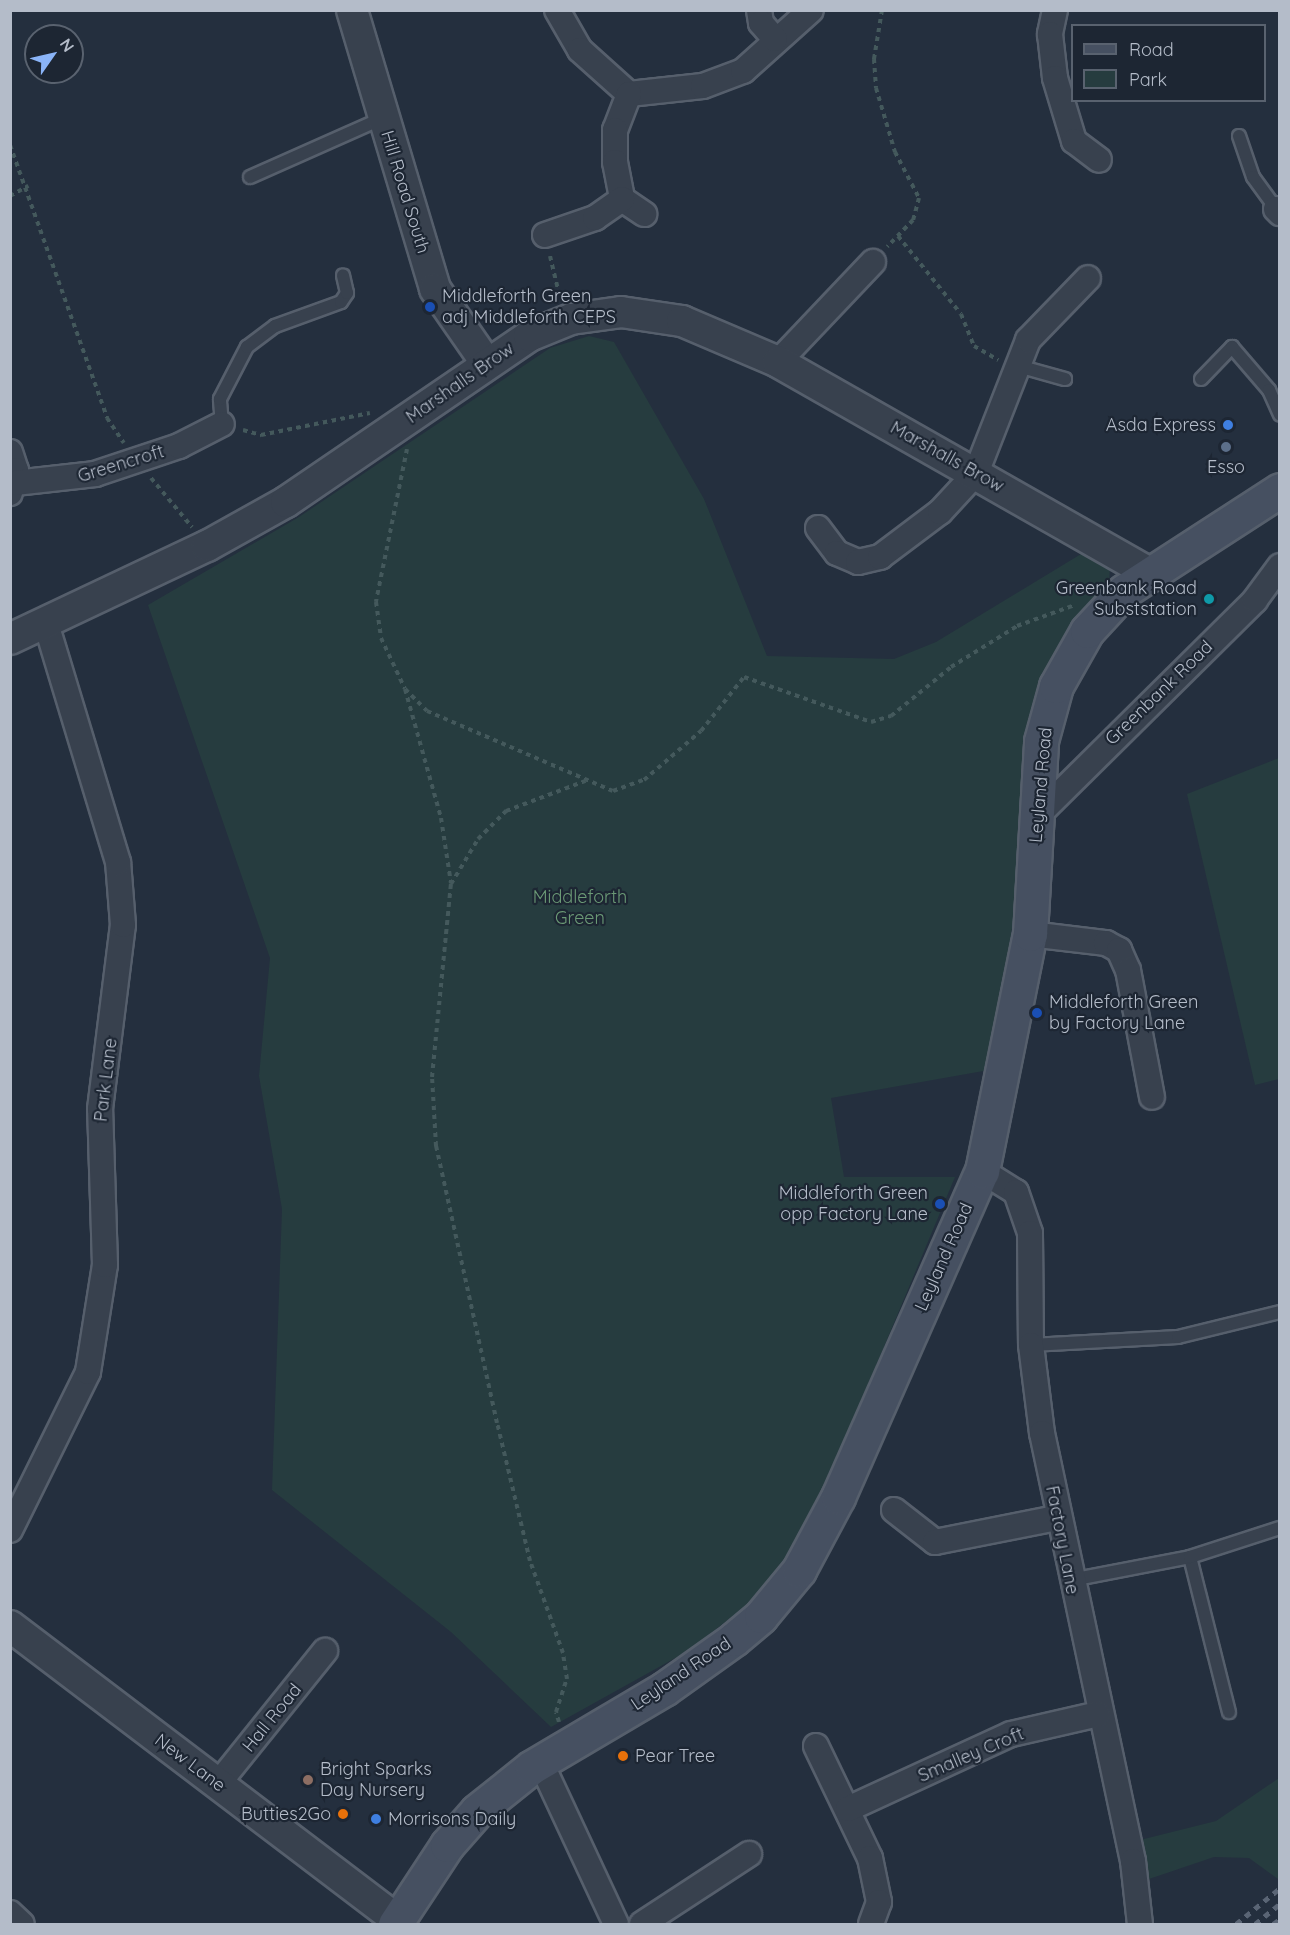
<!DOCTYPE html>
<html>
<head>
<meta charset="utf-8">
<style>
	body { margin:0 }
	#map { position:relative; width:1290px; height:1935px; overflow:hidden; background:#242f3e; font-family:Quicksand,sans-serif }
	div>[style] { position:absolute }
	.green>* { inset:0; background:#263c3f }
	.path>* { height:4px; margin-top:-2px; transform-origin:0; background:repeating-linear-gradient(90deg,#44595c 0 4.5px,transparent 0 9px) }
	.roads { filter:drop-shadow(2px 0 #565f6c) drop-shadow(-2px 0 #565f6c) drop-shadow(0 2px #565f6c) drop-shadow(0 -2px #565f6c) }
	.service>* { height:12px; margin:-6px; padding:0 6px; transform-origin:6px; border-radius:6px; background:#38414e }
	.minor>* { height:24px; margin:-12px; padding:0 12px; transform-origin:12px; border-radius:12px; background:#38414e }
	.tertiary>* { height:30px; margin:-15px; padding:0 15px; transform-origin:15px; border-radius:15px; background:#38414e }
	.secondary>* { height:33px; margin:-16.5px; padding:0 16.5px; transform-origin:16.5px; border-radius:16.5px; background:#465061 }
	.rail>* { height:4.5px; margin-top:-2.25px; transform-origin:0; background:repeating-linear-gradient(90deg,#5a6575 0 6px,transparent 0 12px) }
	.dots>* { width:16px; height:16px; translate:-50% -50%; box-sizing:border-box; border:3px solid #1d2633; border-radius:50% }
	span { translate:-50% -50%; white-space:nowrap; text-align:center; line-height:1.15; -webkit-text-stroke:4.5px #1d2633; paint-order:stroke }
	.street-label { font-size:18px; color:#b4bcc9 }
	.poi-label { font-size:18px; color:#b4bcc9 }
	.left { translate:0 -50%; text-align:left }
	.right { translate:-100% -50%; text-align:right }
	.park-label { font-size:18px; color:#6b9a76 }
	.frame { position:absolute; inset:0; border:12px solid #b4bcc9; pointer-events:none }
	.legend { position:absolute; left:1071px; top:24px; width:195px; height:78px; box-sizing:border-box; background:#1d2633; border:2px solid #59626f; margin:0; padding:8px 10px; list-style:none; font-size:18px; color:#b4bcc9 }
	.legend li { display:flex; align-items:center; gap:12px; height:30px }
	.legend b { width:30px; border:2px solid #59626f }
	.north { position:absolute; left:24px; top:24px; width:60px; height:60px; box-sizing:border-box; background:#1d2633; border:2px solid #59626f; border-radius:50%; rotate:56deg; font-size:16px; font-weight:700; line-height:24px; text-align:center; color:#b4bcc9 }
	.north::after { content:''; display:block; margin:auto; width:21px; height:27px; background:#8ab4f8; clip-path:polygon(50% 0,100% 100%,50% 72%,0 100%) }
</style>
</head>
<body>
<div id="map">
	<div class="green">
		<div style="clip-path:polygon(589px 336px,614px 342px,704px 499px,767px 656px,894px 659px,936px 642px,1086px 551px,1110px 567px,1109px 583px,1056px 658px,989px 1070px,831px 1098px,844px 1177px,955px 1177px,835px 1464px,785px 1562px,745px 1607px,686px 1652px,551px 1727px,451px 1632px,272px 1490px,282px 1209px,259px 1076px,270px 958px,148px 605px,299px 517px,550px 348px)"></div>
		<div style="clip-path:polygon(1279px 758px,1279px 1079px,1255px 1085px,1187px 794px)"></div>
		<div style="clip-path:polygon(1279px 1778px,1278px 1879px,1249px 1858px,1214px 1857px,1149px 1879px,1140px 1840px,1216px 1821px)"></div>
	</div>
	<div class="path">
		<div style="left:882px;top:10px;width:50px;rotate:99.3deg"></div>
		<div style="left:874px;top:59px;width:29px;rotate:86deg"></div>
		<div style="left:876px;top:88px;width:67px;rotate:73.5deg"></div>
		<div style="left:895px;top:152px;width:52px;rotate:62.4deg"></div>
		<div style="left:919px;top:198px;width:23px;rotate:105deg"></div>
		<div style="left:913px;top:220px;width:37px;rotate:134deg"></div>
		<div style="left:10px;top:145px;width:290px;rotate:70.4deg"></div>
		<div style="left:107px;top:418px;width:30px;rotate:56deg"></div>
		<div style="left:10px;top:196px;width:21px;rotate:-29deg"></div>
		<div style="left:898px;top:236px;width:100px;rotate:51.1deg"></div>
		<div style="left:961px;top:314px;width:35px;rotate:68deg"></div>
		<div style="left:974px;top:346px;width:28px;rotate:30deg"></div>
		<div style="left:550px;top:256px;width:43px;rotate:76.6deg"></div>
		<div style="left:243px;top:430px;width:19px;rotate:16deg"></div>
		<div style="left:261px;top:435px;width:111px;rotate:-11.4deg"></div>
		<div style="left:407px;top:449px;width:156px;rotate:101.5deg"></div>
		<div style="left:376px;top:602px;width:36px;rotate:82deg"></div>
		<div style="left:381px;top:638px;width:56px;rotate:64.8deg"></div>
		<div style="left:405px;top:689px;width:31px;rotate:45deg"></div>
		<div style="left:427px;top:711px;width:202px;rotate:23.3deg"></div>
		<div style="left:613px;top:791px;width:33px;rotate:-20deg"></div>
		<div style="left:644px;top:780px;width:75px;rotate:-40.7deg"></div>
		<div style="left:701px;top:731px;width:69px;rotate:-51.5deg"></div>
		<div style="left:744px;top:677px;width:135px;rotate:19.5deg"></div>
		<div style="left:871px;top:722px;width:21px;rotate:-17deg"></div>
		<div style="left:891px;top:716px;width:77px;rotate:-39.2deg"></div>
		<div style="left:951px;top:667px;width:78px;rotate:-31.8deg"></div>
		<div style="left:1017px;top:626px;width:59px;rotate:-20deg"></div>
		<div style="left:151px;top:478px;width:64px;rotate:50.1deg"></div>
		<div style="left:405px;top:689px;width:134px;rotate:74.4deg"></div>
		<div style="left:441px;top:818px;width:66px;rotate:81.3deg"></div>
		<div style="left:559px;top:1722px;width:10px;rotate:-107deg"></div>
		<div style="left:556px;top:1712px;width:35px;rotate:-72deg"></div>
		<div style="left:567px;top:1679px;width:26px;rotate:-99deg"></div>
		<div style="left:563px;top:1653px;width:98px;rotate:-109.7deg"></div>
		<div style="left:530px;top:1561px;width:142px;rotate:-103.4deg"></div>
		<div style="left:497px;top:1423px;width:284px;rotate:-102.4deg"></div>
		<div style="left:436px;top:1146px;width:69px;rotate:-93.3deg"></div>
		<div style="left:432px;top:1077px;width:194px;rotate:-84.4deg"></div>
		<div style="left:451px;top:884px;width:52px;rotate:-59deg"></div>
		<div style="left:478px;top:839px;width:40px;rotate:-45deg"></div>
		<div style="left:506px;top:811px;width:85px;rotate:-20.8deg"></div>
	</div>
	<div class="roads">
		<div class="service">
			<div style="left:1239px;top:136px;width:43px;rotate:71.1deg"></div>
			<div style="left:1253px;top:177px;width:39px;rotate:54deg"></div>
			<div style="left:250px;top:177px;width:145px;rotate:-23.9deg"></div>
			<div style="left:1018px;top:366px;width:49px;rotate:15.5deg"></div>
			<div style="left:1201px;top:379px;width:45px;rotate:-45.9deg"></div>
			<div style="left:1232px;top:347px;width:57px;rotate:49.3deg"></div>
			<div style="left:1269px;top:390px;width:27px;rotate:66deg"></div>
			<div style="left:222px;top:424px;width:25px;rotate:-95deg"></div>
			<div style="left:220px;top:399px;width:59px;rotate:-62.6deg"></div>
			<div style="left:247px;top:347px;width:35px;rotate:-37deg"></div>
			<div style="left:275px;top:326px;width:70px;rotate:-20deg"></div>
			<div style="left:341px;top:302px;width:11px;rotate:-56deg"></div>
			<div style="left:347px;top:293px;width:18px;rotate:-103deg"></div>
			<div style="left:1031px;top:1345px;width:147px;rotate:-3.1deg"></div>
			<div style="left:1178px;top:1337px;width:105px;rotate:-13.8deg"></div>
			<div style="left:1190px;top:1557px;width:160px;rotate:75.9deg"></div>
			<div style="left:1071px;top:1580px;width:121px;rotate:-10.9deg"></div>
			<div style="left:1190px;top:1557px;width:95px;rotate:-17.9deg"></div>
		</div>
		<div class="minor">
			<div style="left:557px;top:10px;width:46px;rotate:60.1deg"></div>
			<div style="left:580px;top:50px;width:66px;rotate:41.9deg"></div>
			<div style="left:629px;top:94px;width:74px;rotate:-6.2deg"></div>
			<div style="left:703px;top:86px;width:43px;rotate:-20.6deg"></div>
			<div style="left:743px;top:71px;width:91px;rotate:-41.9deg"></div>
			<div style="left:759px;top:10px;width:13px;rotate:81deg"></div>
			<div style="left:761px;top:23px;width:21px;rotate:49deg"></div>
			<div style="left:1055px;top:10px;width:25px;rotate:102deg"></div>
			<div style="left:1050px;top:34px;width:44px;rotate:83.5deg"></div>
			<div style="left:1055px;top:78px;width:66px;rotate:73.2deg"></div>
			<div style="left:1074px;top:141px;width:31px;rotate:37deg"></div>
			<div style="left:629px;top:94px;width:39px;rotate:111deg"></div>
			<div style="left:615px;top:130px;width:32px;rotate:90deg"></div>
			<div style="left:615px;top:162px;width:38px;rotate:79deg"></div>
			<div style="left:622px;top:199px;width:27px;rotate:34deg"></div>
			<div style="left:1276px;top:209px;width:6px;rotate:45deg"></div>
			<div style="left:545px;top:235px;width:53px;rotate:-18.8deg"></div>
			<div style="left:595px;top:218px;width:33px;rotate:-35deg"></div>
			<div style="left:778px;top:362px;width:138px;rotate:-46.5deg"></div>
			<div style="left:10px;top:452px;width:19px;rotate:72deg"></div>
			<div style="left:16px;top:470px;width:24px;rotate:105deg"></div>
			<div style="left:15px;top:483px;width:81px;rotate:-6.4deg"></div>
			<div style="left:95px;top:474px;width:89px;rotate:-18.4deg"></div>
			<div style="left:179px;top:446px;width:48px;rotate:-27.1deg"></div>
			<div style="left:818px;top:528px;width:31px;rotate:53deg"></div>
			<div style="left:837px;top:553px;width:23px;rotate:23deg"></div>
			<div style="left:858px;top:562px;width:23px;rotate:-13deg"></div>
			<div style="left:880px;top:557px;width:75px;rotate:-36.9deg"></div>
			<div style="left:940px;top:512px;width:53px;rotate:-47.3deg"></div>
			<div style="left:976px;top:473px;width:143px;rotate:-68.6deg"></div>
			<div style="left:1028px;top:340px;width:86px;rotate:-45.9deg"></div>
			<div style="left:1036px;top:817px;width:308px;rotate:-44.7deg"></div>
			<div style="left:1255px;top:600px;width:42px;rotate:-53.7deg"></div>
			<div style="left:1030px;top:934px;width:77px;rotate:6.8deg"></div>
			<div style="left:1106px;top:943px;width:15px;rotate:28deg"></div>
			<div style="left:1119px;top:950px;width:22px;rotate:66deg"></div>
			<div style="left:1128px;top:970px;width:129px;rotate:79.3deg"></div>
			<div style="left:982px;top:1171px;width:40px;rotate:32deg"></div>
			<div style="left:1016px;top:1192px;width:43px;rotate:71.1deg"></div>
			<div style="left:1030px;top:1233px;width:112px;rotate:89.5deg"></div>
			<div style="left:1031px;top:1345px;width:89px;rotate:82.9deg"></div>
			<div style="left:1042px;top:1433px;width:438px;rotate:78deg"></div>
			<div style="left:1133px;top:1861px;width:63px;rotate:83.7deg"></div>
			<div style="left:894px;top:1510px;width:52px;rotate:38deg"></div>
			<div style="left:935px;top:1542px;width:123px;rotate:-11.2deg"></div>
			<div style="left:10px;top:1530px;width:176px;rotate:-63.7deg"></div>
			<div style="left:88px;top:1372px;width:108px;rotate:-81deg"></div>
			<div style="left:105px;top:1265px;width:156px;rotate:-91.8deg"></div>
			<div style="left:100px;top:1109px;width:185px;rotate:-82.9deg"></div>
			<div style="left:123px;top:925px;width:63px;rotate:-94.5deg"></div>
			<div style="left:118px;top:862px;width:250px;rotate:-106.8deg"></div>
			<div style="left:816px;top:1746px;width:124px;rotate:64.3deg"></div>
			<div style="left:870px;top:1858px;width:45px;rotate:78.4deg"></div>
			<div style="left:879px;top:1902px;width:23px;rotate:110deg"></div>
			<div style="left:540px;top:1761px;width:180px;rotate:65deg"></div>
			<div style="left:218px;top:1784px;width:171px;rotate:-51.2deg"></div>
			<div style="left:848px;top:1809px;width:179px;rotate:-24.7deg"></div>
			<div style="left:1011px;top:1734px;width:89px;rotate:-12.9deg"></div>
			<div style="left:10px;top:1913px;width:16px;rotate:43deg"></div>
			<div style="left:642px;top:1924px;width:128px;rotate:-33.2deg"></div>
		</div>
		<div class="tertiary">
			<div style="left:352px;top:10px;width:291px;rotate:73.4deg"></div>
			<div style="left:435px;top:289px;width:88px;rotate:55.2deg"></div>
			<div style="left:10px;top:639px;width:218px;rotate:-25.3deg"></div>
			<div style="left:207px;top:546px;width:90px;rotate:-29.1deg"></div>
			<div style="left:286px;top:502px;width:294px;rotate:-34.3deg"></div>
			<div style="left:529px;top:336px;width:45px;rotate:-22deg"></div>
			<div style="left:571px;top:319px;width:50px;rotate:-8deg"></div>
			<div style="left:621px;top:312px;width:62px;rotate:8.4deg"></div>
			<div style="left:682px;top:321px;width:104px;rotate:23.1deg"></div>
			<div style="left:778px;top:362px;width:425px;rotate:29.6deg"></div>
			<div style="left:10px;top:1626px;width:487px;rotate:37.2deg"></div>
		</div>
		<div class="secondary">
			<div style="left:395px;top:1924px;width:95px;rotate:-56.6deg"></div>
			<div style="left:447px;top:1845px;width:45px;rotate:-48.6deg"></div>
			<div style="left:477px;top:1811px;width:70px;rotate:-38.7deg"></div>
			<div style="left:532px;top:1767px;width:153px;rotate:-30.6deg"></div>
			<div style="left:664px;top:1689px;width:86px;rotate:-35.5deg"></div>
			<div style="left:734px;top:1639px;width:35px;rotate:-40deg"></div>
			<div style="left:761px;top:1616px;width:60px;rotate:-50.4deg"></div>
			<div style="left:799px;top:1570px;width:83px;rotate:-61.9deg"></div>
			<div style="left:838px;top:1497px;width:356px;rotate:-66.2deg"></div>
			<div style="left:982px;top:1171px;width:242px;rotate:-78.6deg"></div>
			<div style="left:1030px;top:934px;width:193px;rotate:-86.7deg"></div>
			<div style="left:1041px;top:741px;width:57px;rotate:-74.7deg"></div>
			<div style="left:1056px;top:686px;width:63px;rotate:-60.6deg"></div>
			<div style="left:1087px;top:631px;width:54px;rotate:-47.2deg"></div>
			<div style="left:1124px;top:591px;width:186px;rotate:-32.9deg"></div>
		</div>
	</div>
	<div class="rail">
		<div style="left:1236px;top:1924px;width:57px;rotate:-39.3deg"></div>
		<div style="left:1255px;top:1924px;width:32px;rotate:-39deg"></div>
		<div style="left:1273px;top:1924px;width:9px;rotate:-36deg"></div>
	</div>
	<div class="dots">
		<div style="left:430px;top:307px;background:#1a4fb4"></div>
		<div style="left:1228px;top:425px;background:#3f7fe0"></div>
		<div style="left:1226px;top:447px;background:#5c6f8a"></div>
		<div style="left:1209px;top:599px;background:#0f9aa8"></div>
		<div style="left:1037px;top:1013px;background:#1a4fb4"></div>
		<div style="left:940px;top:1204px;background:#1a4fb4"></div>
		<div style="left:623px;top:1756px;background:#e8710a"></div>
		<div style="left:308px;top:1780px;background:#8d6e63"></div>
		<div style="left:343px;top:1814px;background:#e8710a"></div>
		<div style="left:376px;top:1819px;background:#3f7fe0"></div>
	</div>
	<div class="street-label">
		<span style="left:405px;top:192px;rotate:73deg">Hill Road South</span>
		<span style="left:460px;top:383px;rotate:-35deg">Marshalls Brow</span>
		<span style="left:947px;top:457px;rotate:29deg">Marshalls Brow</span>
		<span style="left:121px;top:464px;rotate:-17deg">Greencroft</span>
		<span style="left:1159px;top:693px;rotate:-44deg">Greenbank Road</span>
		<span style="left:1041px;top:785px;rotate:-85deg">Leyland Road</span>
		<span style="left:106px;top:1080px;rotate:-83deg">Park Lane</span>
		<span style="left:944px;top:1257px;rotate:-66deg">Leyland Road</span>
		<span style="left:1062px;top:1540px;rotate:79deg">Factory Lane</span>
		<span style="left:681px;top:1674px;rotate:-34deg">Leyland Road</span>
		<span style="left:272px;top:1718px;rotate:-51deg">Hall Road</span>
		<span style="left:971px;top:1755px;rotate:-23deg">Smalley Croft</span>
		<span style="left:190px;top:1763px;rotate:37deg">New Lane</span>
	</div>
	<div class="poi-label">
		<span class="left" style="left:442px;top:307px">Middleforth Green<br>adj Middleforth CEPS</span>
		<span class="right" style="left:1216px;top:425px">Asda Express</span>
		<span style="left:1226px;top:467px">Esso</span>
		<span class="right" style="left:1197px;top:599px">Greenbank Road<br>Subststation</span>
		<span class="left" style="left:1049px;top:1013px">Middleforth Green<br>by Factory Lane</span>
		<span class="right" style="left:928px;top:1204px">Middleforth Green<br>opp Factory Lane</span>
		<span class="left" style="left:635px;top:1756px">Pear Tree</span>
		<span class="left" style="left:320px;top:1780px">Bright Sparks<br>Day Nursery</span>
		<span class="right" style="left:331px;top:1814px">Butties2Go</span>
		<span class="left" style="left:388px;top:1819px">Morrisons Daily</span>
	</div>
	<div class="park-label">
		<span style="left:580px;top:908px">Middleforth<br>Green</span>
	</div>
	<div class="frame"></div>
	<ul class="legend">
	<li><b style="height:8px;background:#465061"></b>Road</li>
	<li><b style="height:16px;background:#263c3f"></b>Park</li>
	</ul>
	<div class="north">N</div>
</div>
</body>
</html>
